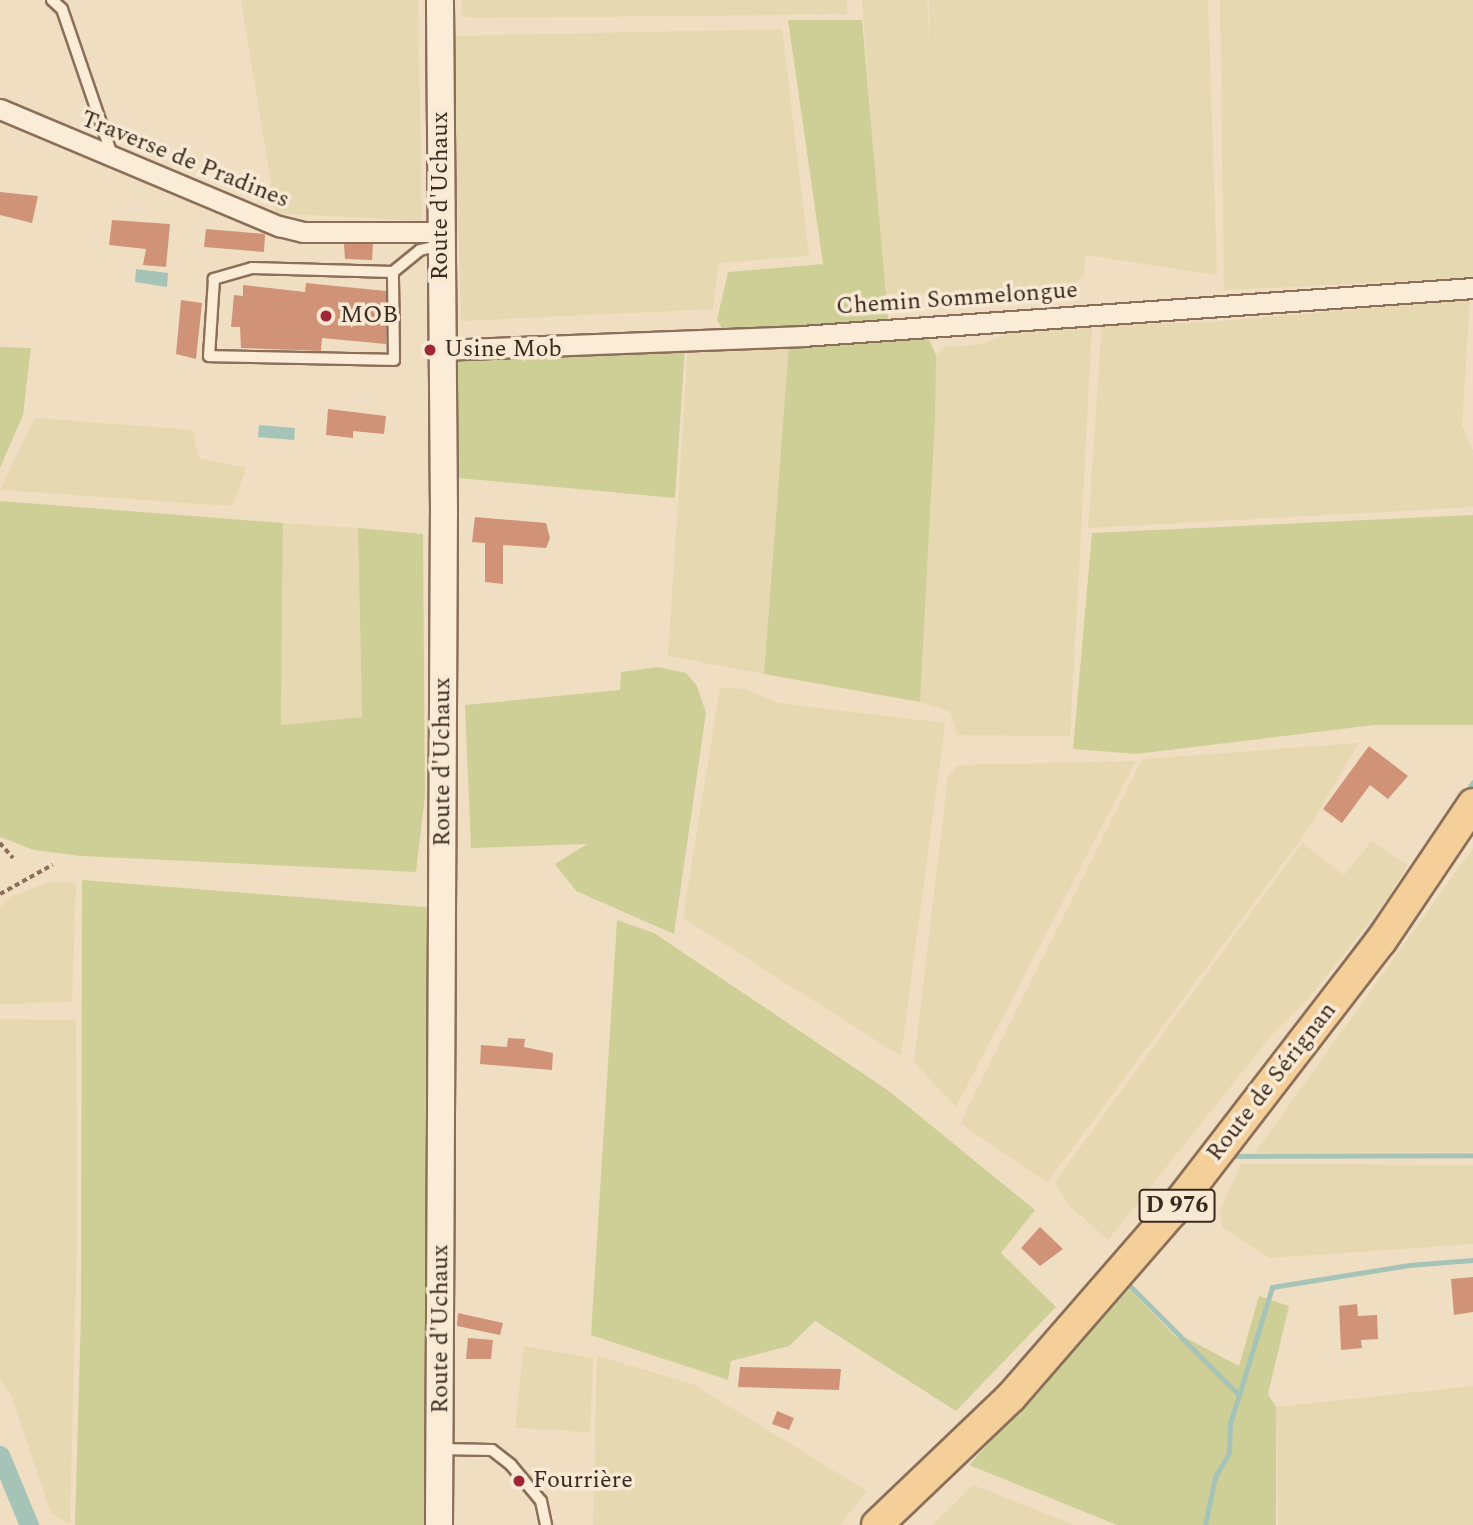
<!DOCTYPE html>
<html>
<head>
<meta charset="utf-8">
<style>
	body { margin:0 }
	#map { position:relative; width:1473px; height:1525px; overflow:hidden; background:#f0dec3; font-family:Spectral,serif }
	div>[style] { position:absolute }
	.farmland>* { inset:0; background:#e6d8b0 }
	.green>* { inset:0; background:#cecf97 }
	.water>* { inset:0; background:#a6c3b7 }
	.stream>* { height:5px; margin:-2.5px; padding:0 2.5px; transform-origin:2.5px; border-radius:2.5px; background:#a6c3b7 }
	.canal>* { height:19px; margin:-9.5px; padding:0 9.5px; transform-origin:9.5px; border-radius:9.5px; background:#a6c3b7 }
	.building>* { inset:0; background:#d09378 }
	.path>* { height:3.5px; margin-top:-1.75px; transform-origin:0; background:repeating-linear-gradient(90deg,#8b6f59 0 5px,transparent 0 8.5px) }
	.roads { filter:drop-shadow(2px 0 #8b6f59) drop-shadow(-2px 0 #8b6f59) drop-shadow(0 2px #8b6f59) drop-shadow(0 -2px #8b6f59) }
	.service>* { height:10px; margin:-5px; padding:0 5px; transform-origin:5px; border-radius:5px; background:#faecd7 }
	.minor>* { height:19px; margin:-9.5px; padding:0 9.5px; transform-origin:9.5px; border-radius:9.5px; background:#faecd7 }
	.secondary>* { height:26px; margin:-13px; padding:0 13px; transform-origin:13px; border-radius:13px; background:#faecd7 }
	.primary>* { height:30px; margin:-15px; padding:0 15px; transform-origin:15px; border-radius:15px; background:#f4cf9a }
	.dots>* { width:19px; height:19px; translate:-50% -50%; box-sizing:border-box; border:4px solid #f7e9d3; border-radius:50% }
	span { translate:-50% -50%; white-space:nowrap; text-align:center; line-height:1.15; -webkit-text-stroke:7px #f7e9d3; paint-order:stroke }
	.shield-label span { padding:2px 5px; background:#f7e9d3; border:2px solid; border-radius:5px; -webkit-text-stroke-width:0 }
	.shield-label { font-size:23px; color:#3a291e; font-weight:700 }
	.street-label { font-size:24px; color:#3a291e }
	.poi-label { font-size:24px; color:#3a291e }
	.left { translate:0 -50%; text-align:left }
</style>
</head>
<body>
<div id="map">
	<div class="farmland">
		<div style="clip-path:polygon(241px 0,418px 0,422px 221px,276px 213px)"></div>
		<div style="clip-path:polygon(462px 0,847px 0,847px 14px,474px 18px,461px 16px)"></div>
		<div style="clip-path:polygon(862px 0,927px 0,930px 52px,929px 0,1208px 0,1217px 275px,1085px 255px,1084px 275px,1059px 297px,963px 301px,962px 292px,884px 294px)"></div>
		<div style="clip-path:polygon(1220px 0,1473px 0,1473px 278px,1224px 290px)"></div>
		<div style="clip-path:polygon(782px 29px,809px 256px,718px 263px,713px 309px,461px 321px,453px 36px)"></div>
		<div style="clip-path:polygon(1470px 299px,1462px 425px,1473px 451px,1473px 507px,1088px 528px,1102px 325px,1211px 322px)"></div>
		<div style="clip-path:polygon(1092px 328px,1070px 736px,957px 735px,950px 712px,920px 702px,936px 355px,945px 347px,985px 344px,1015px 330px)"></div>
		<div style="clip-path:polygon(789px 344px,764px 674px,668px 656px,688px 345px)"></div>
		<div style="clip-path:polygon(35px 418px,192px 430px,199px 458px,246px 468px,233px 506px,0 490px)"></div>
		<div style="clip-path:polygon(283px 523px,358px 528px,362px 717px,281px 725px)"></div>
		<div style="clip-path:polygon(720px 688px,746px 689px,778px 703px,945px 723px,901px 1056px,683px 918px)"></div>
		<div style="clip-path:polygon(1359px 743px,1307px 831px,1047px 1183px,960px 1123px,1142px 759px)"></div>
		<div style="clip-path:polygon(1136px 761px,956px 1107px,914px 1062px,948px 776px,958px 765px)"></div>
		<div style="clip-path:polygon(1372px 841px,1408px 865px,1383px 905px,1309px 998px,1270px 1037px,1108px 1240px,1070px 1206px,1054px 1183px,1302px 843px,1344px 875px)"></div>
		<div style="clip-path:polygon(1473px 848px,1473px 1152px,1255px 1153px,1464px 860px)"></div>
		<div style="clip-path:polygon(50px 882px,76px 883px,72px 1002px,0 1004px,0 907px,12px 896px)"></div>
		<div style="clip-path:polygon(0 1019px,76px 1020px,77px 1237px,70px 1524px,51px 1513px,11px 1395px,0 1380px)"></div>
		<div style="clip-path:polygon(1241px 1164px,1473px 1165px,1473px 1244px,1270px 1258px,1223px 1228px,1219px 1213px)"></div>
		<div style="clip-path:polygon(524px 1346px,593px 1358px,590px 1432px,515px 1428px)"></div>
		<div style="clip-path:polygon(597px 1356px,693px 1384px,867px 1491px,840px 1525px,593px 1525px)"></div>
		<div style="clip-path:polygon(1473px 1386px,1473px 1525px,1278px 1525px,1276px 1407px)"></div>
		<div style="clip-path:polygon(973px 1485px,1074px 1525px,932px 1525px)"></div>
	</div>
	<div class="green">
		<div style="clip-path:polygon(788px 20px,862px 20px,888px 319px,724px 332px,717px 320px,728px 272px,823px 264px)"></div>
		<div style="clip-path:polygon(927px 336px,936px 355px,935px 418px,920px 702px,764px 674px,789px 344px)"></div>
		<div style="clip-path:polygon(0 347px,31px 348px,23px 415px,0 468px)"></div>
		<div style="clip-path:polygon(685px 347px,675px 498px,458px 478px,453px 359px)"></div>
		<div style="clip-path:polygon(0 501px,283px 523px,281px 725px,362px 717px,358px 528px,423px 534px,425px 796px,416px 872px,81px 856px,34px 850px,0 837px)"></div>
		<div style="clip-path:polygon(1473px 515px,1473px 725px,1374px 725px,1136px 754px,1073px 749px,1092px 533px)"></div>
		<div style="clip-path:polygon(658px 667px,686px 673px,697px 686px,706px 713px,674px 934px,576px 891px,555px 864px,587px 844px,471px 848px,465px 705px,620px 690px,621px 672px)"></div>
		<div style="clip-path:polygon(82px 880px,437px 908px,426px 1525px,75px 1525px,81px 1312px)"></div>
		<div style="clip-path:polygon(617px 920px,654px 933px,889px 1091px,1035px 1210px,1001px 1253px,1056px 1307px,956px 1411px,815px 1321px,789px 1346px,731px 1361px,728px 1380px,591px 1335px)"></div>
		<div style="clip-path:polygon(1129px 1289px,1177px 1338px,1184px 1337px,1239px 1366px,1259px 1296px,1289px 1306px,1268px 1394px,1276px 1407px,1276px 1525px,1117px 1525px,969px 1465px)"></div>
	</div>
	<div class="water">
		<div style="clip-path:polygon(136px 269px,168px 273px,167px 287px,135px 282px)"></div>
		<div style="clip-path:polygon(259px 425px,295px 428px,294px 440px,258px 437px)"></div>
	</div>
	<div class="stream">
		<div style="left:1465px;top:794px;width:14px;rotate:-56deg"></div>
		<div style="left:1312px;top:1007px;width:141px;rotate:-53.9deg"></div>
		<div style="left:1229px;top:1156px;width:244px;rotate:-0.2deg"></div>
		<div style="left:1126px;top:1243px;width:169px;rotate:-51.5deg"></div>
		<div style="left:1127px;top:1283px;width:158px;rotate:45deg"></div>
		<div style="left:1239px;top:1395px;width:29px;rotate:108deg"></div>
		<div style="left:1230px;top:1423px;width:30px;rotate:92deg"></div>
		<div style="left:1229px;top:1453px;width:28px;rotate:120deg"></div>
		<div style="left:1215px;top:1477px;width:49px;rotate:101.8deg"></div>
		<div style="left:1239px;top:1395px;width:113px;rotate:-73deg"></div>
		<div style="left:1272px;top:1287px;width:139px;rotate:-9.1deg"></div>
		<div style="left:1409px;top:1265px;width:64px;rotate:-4.5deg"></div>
		<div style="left:964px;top:1462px;width:36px;rotate:-44deg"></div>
	</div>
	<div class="canal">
		<div style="left:0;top:1455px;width:76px;rotate:67.5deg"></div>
	</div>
	<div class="building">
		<div style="clip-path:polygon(0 192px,38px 196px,32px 223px,0 215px)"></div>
		<div style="clip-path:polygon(112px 220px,170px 224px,166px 267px,143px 265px,146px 249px,109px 245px)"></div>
		<div style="clip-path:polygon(206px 229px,265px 234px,264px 252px,204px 247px)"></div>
		<div style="clip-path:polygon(344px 244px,373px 244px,372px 260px,345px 259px)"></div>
		<div style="clip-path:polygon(306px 283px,386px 291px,386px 344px,322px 338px,321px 351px,241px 348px,240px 327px,231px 327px,234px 295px,243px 296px,243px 285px,305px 292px)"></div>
		<div style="clip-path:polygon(181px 300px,202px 303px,196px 359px,176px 354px)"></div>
		<div style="clip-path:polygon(328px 409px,386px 416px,384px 434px,353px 431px,353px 438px,326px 435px)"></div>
		<div style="clip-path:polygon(475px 517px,546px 523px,550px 538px,546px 548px,503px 545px,503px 584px,485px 582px,485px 543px,472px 542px)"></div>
		<div style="clip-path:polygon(1369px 746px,1408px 776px,1388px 799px,1370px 785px,1342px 823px,1323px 809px)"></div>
		<div style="clip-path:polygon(508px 1038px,525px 1039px,524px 1047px,553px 1053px,552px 1070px,480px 1064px,481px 1045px,507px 1047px)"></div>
		<div style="clip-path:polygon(1040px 1227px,1063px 1249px,1040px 1266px,1021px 1248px)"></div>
		<div style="clip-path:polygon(1473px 1277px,1473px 1312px,1454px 1315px,1451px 1279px)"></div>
		<div style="clip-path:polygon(1357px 1304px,1358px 1316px,1377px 1315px,1378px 1339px,1361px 1340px,1362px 1348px,1341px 1350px,1339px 1306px)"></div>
		<div style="clip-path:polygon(458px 1313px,503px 1323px,500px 1335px,457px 1326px)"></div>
		<div style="clip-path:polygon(468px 1338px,493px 1340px,491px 1359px,466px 1359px)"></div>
		<div style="clip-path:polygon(740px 1367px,841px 1369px,839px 1390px,738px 1387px)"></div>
		<div style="clip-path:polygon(777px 1411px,794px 1418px,789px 1430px,772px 1424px)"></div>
	</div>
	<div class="path">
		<div style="left:0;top:843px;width:20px;rotate:49deg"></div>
		<div style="left:0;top:894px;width:60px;rotate:-29.1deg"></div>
	</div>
	<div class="roads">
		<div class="service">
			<div style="left:52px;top:0;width:13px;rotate:42deg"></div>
			<div style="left:62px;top:9px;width:154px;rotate:71.1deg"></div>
			<div style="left:393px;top:272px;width:141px;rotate:-178.4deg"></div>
			<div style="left:252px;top:268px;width:40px;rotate:164deg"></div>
			<div style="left:214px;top:279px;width:77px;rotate:93.7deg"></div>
			<div style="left:209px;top:356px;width:185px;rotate:1.2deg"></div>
			<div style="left:394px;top:360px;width:88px;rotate:-90.7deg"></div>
			<div style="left:393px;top:272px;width:35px;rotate:-39deg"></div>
			<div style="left:420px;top:250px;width:22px;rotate:-13deg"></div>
			<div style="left:440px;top:1449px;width:52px;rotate:1.1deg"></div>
			<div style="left:492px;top:1450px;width:24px;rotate:38deg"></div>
			<div style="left:511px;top:1465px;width:47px;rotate:50.2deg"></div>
			<div style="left:541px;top:1501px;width:25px;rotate:78deg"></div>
		</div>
		<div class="minor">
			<div style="left:0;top:109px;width:303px;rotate:22.8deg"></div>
			<div style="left:279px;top:226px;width:25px;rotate:14deg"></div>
			<div style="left:303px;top:232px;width:138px"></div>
			<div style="left:443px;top:350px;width:359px;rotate:-2.2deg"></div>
			<div style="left:802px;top:336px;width:673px;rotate:-4.09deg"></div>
		</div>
		<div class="secondary">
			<div style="left:439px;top:1525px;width:1012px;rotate:-89.72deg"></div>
			<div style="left:444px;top:513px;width:513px;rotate:-90.45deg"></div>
		</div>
		<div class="primary">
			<div style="left:877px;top:1525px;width:185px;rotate:-43.7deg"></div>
			<div style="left:1011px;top:1397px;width:245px;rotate:-49deg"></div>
			<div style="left:1172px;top:1212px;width:342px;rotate:-52.4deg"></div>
			<div style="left:1381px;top:941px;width:165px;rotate:-56.1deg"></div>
		</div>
	</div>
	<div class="dots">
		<div style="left:326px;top:316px;background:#9d2734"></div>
		<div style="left:430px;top:350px;background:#9d2734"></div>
		<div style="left:519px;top:1481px;background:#9d2734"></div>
	</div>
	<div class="shield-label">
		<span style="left:1177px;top:1206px">D 976</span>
	</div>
	<div class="street-label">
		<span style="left:185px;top:160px;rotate:22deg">Traverse de Pradines</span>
		<span style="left:441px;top:196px;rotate:-90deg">Route d'Uchaux</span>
		<span style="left:957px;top:299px;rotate:-4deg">Chemin Sommelongue</span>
		<span style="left:443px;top:762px;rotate:-90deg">Route d'Uchaux</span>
		<span style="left:1272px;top:1082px;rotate:-52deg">Route de Sérignan</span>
		<span style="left:441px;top:1329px;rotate:-90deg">Route d'Uchaux</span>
	</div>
	<div class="poi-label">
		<span class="left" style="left:340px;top:316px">MOB</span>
		<span class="left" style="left:444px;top:350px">Usine Mob</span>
		<span class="left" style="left:533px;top:1481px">Fourrière</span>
	</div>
</div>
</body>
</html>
